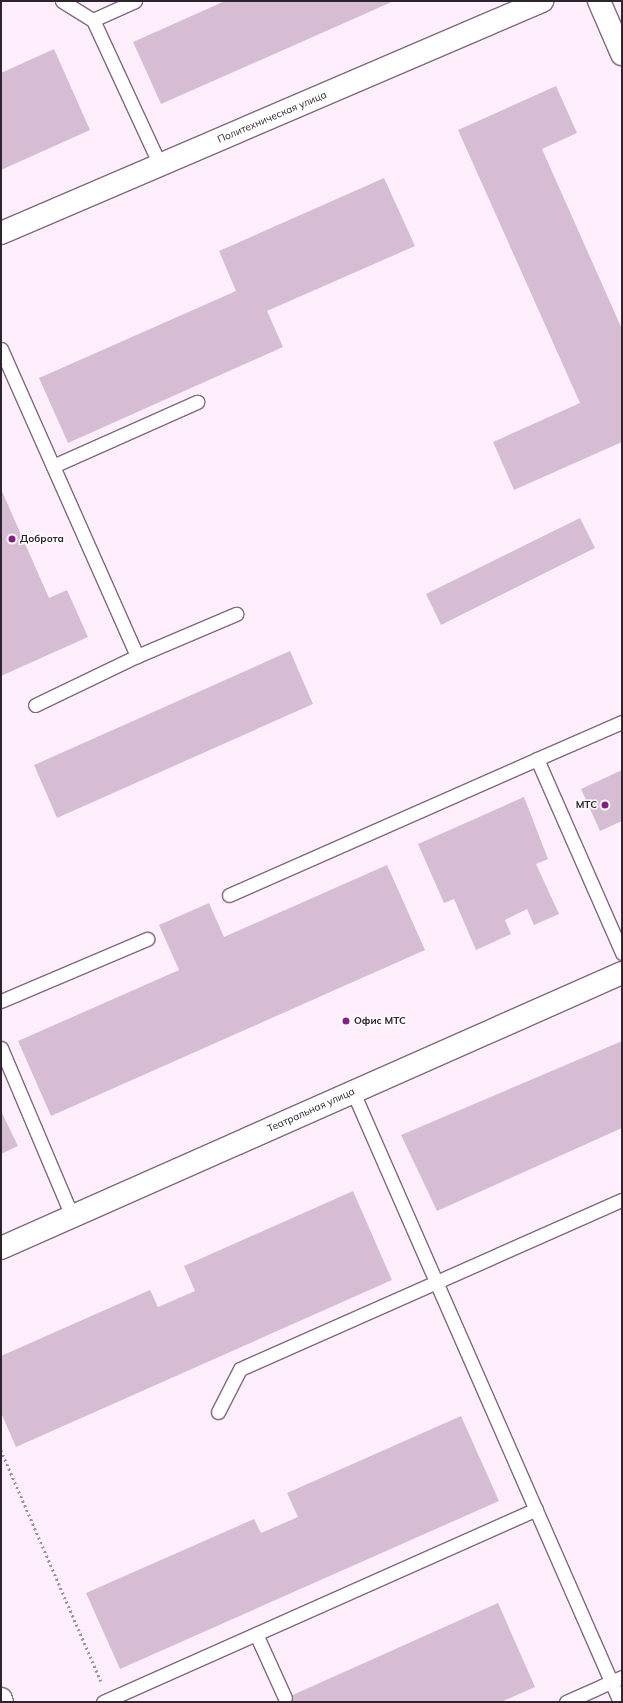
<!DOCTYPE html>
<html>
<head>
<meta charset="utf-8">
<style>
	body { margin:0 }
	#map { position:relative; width:623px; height:1703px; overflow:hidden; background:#ffeffd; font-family:Mulish,sans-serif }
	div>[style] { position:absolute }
	.building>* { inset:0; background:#d7bdd4 }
	.path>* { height:2.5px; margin-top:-1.25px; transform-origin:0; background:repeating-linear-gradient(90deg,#a0929e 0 2px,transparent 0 5px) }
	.roads { filter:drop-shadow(1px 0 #81697e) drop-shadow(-1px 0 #81697e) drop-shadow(0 1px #81697e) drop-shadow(0 -1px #81697e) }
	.service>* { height:13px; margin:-6.5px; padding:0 6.5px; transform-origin:6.5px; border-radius:6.5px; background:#fff }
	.minor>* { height:22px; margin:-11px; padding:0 11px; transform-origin:11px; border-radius:11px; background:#fff }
	.tertiary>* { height:22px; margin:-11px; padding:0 11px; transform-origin:11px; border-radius:11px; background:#fff }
	.secondary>* { height:22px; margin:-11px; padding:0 11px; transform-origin:11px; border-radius:11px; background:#fff }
	.primary>* { height:22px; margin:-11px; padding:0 11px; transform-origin:11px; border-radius:11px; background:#fff }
	.dots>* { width:11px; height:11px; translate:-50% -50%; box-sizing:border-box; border:2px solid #fff; border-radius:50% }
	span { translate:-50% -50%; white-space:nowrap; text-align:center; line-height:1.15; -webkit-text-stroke:3px #fff; paint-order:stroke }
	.street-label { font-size:10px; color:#2e242d }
	.poi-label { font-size:10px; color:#2e242d; font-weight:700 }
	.left { translate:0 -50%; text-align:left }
	.right { translate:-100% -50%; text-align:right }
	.frame { position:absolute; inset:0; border:2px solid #2e242d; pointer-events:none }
</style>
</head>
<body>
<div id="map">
	<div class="building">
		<div style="clip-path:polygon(225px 1px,394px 1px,161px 104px,133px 42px)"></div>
		<div style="clip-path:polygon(54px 49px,90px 130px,1px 170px,1px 73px)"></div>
		<div style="clip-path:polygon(556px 86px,577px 133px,542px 149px,622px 329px,622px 442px,514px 490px,493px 442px,580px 403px,458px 130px)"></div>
		<div style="clip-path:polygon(384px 178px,415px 246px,267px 311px,283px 347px,68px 443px,39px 378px,236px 291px,219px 251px)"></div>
		<div style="clip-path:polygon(1px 489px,49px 598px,67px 590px,88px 637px,1px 676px)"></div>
		<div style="clip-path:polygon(580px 518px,595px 548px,441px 625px,426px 594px)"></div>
		<div style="clip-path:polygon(290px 651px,313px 704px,57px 818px,34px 765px)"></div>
		<div style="clip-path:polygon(622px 770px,622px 821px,600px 831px,581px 789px)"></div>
		<div style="clip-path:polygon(524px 797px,548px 859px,536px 864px,559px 914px,534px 925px,527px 909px,505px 920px,511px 934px,476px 950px,454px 899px,444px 903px,418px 844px)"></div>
		<div style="clip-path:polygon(387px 865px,425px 950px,51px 1116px,18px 1041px,179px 970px,159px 925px,209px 903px,224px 937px)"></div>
		<div style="clip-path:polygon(622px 1041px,622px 1128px,437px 1211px,401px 1135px)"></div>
		<div style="clip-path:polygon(1px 1111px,18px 1146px,1px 1154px)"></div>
		<div style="clip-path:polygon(353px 1191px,392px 1280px,16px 1447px,1px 1413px,1px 1356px,150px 1290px,158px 1307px,195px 1291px,184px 1266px)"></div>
		<div style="clip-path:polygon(461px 1416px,499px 1501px,120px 1669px,86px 1593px,254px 1519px,261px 1533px,298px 1517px,287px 1493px)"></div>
		<div style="clip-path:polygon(498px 1603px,535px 1687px,501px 1702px,277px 1702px)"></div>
	</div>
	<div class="path">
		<div style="left:1px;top:1450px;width:252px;rotate:66.6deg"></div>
	</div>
	<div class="roads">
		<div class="service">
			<div style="left:62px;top:1px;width:36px;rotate:32deg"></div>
			<div style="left:135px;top:1px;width:46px;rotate:155.7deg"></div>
			<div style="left:93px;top:20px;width:160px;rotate:65.2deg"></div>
			<div style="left:1px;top:349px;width:336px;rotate:66.1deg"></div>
			<div style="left:137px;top:656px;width:113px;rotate:154.3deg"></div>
			<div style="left:53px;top:466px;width:158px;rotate:-24deg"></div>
			<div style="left:137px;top:656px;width:108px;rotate:-23deg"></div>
			<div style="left:537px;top:759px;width:93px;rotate:-23.5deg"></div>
			<div style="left:229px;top:895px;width:337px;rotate:-23.8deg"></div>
			<div style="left:537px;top:759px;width:212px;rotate:66.3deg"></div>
			<div style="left:1px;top:1001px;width:159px;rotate:-23deg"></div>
			<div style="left:1px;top:1048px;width:182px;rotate:67.1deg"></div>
			<div style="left:353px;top:1092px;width:666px;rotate:66.36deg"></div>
			<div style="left:218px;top:1412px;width:48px;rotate:-62.9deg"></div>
			<div style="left:240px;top:1369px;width:418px;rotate:-23.9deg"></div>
			<div style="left:256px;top:1634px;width:70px;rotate:65.6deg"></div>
			<div style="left:103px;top:1702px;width:474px;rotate:-24deg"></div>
			<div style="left:566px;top:1702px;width:61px;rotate:-24.1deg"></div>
		</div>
		<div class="minor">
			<div style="left:1px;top:233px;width:589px;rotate:-23.21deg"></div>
		</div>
		<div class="tertiary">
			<div style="left:599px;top:1px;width:58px;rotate:66.5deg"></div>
		</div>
		<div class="secondary">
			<div style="left:1px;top:1248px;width:679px;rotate:-23.89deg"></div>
		</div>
		<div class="primary">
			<div style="left:1px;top:1699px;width:3px;rotate:72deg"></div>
		</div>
	</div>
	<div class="dots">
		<div style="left:12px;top:539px;background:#881d82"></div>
		<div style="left:605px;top:805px;background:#881d82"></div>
		<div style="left:346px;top:1021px;background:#881d82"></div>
	</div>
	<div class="street-label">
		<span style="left:272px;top:117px;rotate:-23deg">Политехническая улица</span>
		<span style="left:311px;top:1110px;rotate:-24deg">Театральная улица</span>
	</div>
	<div class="poi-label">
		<span class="left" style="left:20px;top:539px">Доброта</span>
		<span class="right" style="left:597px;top:805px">МТС</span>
		<span class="left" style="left:354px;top:1021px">Офис МТС</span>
	</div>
	<div class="frame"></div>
</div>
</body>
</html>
